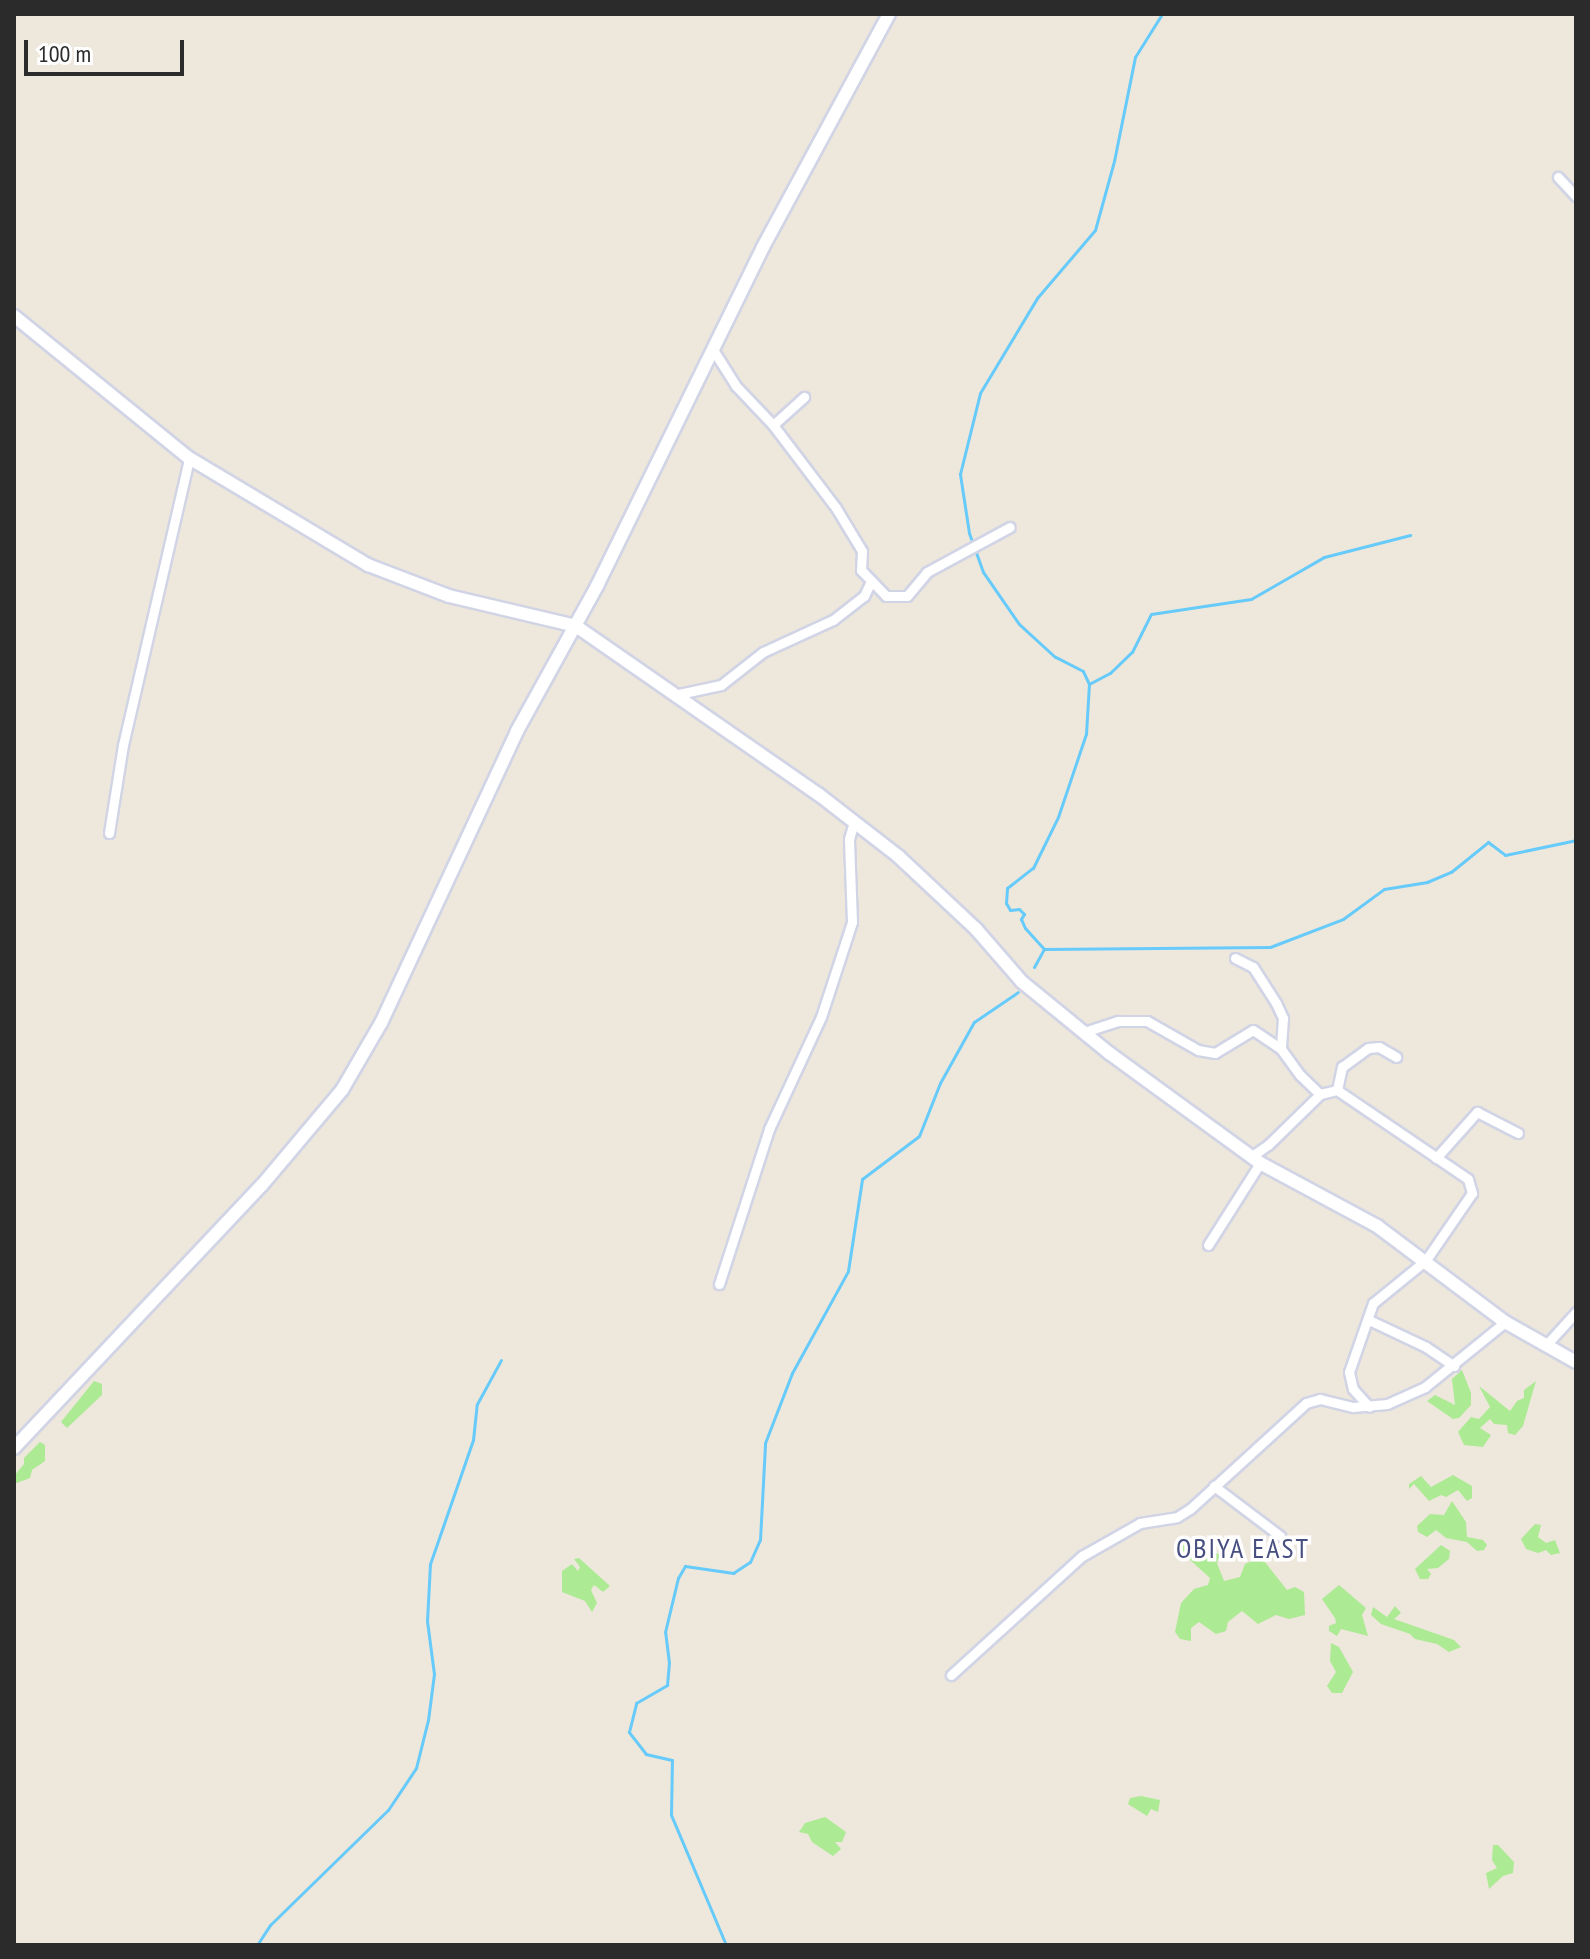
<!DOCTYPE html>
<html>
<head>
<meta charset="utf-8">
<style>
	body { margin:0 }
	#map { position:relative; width:1590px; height:1959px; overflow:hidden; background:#eee7dc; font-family:"PT Sans Narrow",sans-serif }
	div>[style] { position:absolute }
	.green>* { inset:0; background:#acea94 }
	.stream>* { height:3px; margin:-1.5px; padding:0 1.5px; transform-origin:1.5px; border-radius:1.5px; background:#66cbfa }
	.roads { filter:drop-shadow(2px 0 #d1d4e5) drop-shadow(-2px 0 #d1d4e5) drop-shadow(0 2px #d1d4e5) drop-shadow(0 -2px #d1d4e5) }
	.minor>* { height:9px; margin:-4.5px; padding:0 4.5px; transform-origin:4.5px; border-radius:4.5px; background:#fff }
	.tertiary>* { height:12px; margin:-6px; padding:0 6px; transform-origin:6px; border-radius:6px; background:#fff }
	span { translate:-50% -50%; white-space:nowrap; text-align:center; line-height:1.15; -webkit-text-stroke:7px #fff; paint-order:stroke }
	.quarter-label { font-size:28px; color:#474e80; letter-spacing:2px }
	.frame { position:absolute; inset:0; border:16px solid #2b2b2b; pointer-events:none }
	.scale { position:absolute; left:24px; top:40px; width:160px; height:36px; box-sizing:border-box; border:4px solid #2b2b2b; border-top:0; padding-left:10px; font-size:24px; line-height:28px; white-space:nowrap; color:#2b2b2b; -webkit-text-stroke:6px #fff; paint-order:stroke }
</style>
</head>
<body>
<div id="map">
	<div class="green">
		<div style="clip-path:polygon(1462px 1370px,1471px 1393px,1471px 1405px,1459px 1418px,1453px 1419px,1427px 1401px,1435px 1395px,1455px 1405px,1452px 1379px)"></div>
		<div style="clip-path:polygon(94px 1381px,102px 1384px,102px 1395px,67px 1428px,61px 1422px)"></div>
		<div style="clip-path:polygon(1536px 1381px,1523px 1426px,1515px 1435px,1508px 1433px,1507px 1425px,1494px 1424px,1490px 1419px,1480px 1428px,1491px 1435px,1483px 1447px,1464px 1445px,1458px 1432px,1471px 1417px,1479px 1419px,1490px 1407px,1479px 1386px,1510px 1411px,1517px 1401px,1524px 1398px,1524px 1390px)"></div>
		<div style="clip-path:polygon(40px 1442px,45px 1445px,45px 1461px,32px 1470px,30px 1478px,14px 1484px,14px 1476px,24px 1464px,24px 1458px)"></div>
		<div style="clip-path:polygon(1453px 1475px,1472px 1486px,1472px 1498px,1467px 1501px,1458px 1490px,1446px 1497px,1441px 1495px,1429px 1501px,1414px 1484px,1409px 1489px,1409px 1484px,1421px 1476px,1431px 1487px)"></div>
		<div style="clip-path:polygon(1452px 1501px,1466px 1522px,1467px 1537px,1483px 1540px,1487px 1545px,1484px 1550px,1477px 1551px,1467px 1542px,1446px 1538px,1436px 1530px,1427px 1537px,1418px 1532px,1417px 1526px,1430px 1514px,1444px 1515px)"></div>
		<div style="clip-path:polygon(1535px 1524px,1541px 1525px,1538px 1537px,1546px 1543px,1555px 1540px,1560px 1553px,1551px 1555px,1546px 1550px,1538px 1553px,1526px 1549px,1521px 1539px)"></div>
		<div style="clip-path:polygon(1182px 1541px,1199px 1555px,1205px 1551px,1220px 1554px,1217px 1563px,1224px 1581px,1240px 1577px,1245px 1564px,1261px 1557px,1287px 1590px,1295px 1587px,1304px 1592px,1305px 1615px,1289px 1619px,1276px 1615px,1258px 1624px,1242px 1611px,1228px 1622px,1226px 1631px,1216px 1634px,1199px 1622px,1191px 1628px,1191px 1641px,1180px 1639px,1175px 1632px,1181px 1603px,1194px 1589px,1208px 1585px,1210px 1578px,1179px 1550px)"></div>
		<div style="clip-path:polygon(1441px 1545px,1450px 1551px,1449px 1559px,1438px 1568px,1427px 1569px,1431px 1574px,1428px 1579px,1420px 1579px,1415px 1569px)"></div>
		<div style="clip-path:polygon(579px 1558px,610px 1586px,603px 1592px,594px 1585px,591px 1590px,597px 1603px,592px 1612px,585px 1601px,562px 1592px,562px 1571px,572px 1564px,578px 1571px,580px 1567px,574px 1559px)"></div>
		<div style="clip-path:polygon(1339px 1585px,1366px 1608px,1362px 1615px,1368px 1636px,1341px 1629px,1337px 1636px,1329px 1631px,1329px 1626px,1336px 1623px,1335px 1618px,1322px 1599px)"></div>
		<div style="clip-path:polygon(1395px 1606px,1401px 1613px,1394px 1619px,1454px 1640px,1461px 1647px,1449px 1652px,1437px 1644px,1415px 1639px,1410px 1634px,1381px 1624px,1371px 1615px,1373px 1607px,1387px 1617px)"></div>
		<div style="clip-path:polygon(1331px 1643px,1339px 1647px,1353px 1672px,1342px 1693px,1332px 1693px,1327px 1686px,1336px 1672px,1330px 1661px)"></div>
		<div style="clip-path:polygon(1141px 1796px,1160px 1800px,1158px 1812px,1151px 1809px,1147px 1816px,1128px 1804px,1130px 1798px)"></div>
		<div style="clip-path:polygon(825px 1817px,846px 1832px,842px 1842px,835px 1842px,841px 1849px,833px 1856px,812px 1842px,808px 1834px,799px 1832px,805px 1823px)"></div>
		<div style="clip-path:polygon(1493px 1845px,1498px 1845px,1514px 1862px,1513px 1873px,1503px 1876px,1489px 1889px,1486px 1873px,1497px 1868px,1492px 1860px)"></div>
	</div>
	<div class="stream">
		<div style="left:1089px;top:684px;width:24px;rotate:-28deg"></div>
		<div style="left:1110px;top:673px;width:30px;rotate:-44deg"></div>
		<div style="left:1132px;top:652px;width:42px;rotate:-63.4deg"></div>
		<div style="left:1151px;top:614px;width:101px;rotate:-8.5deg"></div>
		<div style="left:1251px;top:599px;width:84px;rotate:-29.9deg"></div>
		<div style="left:1324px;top:557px;width:89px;rotate:-14.3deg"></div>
		<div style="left:1044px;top:949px;width:226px;rotate:-0.5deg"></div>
		<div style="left:1270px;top:947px;width:78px;rotate:-21deg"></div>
		<div style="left:1343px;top:919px;width:51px;rotate:-36.2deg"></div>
		<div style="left:1384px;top:889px;width:44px;rotate:-9.2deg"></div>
		<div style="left:1427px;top:882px;width:26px;rotate:-23deg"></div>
		<div style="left:1451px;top:872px;width:48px;rotate:-39deg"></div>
		<div style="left:1488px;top:842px;width:21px;rotate:37deg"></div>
		<div style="left:1505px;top:855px;width:73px;rotate:-11.9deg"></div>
		<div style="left:1034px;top:967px;width:21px;rotate:-61deg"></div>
		<div style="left:1044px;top:949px;width:28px;rotate:-132deg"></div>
		<div style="left:1025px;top:928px;width:10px;rotate:-114deg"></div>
		<div style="left:1021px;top:919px;width:6px;rotate:-59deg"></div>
		<div style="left:1024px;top:914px;width:7px;rotate:-135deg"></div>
		<div style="left:1019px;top:909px;width:9px;rotate:174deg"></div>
		<div style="left:1010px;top:910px;width:8px;rotate:-120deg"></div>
		<div style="left:1006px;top:903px;width:15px;rotate:-86deg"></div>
		<div style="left:1007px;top:888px;width:33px;rotate:-38deg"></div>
		<div style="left:1033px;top:868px;width:57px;rotate:-63.9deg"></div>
		<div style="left:1058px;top:817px;width:88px;rotate:-71.4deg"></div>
		<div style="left:1086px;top:734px;width:50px;rotate:-86.6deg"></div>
		<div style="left:1089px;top:684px;width:14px;rotate:-115deg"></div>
		<div style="left:1083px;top:671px;width:31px;rotate:-153deg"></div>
		<div style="left:1055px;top:657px;width:49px;rotate:-137.5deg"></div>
		<div style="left:1019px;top:624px;width:63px;rotate:-124.7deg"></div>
		<div style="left:983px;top:572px;width:41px;rotate:-109.7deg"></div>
		<div style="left:969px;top:533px;width:60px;rotate:-98.7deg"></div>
		<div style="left:960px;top:474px;width:83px;rotate:-76.1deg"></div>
		<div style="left:980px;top:393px;width:111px;rotate:-59deg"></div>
		<div style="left:1037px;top:298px;width:89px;rotate:-49.5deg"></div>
		<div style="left:1095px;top:230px;width:72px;rotate:-74.6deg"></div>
		<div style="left:1114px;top:161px;width:106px;rotate:-78.6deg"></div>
		<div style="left:1135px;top:57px;width:51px;rotate:-57.9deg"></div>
		<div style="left:257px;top:1945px;width:24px;rotate:-57deg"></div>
		<div style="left:270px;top:1925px;width:165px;rotate:-44.3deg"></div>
		<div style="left:388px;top:1810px;width:50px;rotate:-56.3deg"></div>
		<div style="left:416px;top:1768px;width:49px;rotate:-76deg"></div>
		<div style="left:428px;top:1720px;width:46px;rotate:-82.6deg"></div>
		<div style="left:434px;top:1674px;width:53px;rotate:-97.5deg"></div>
		<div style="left:427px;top:1621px;width:57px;rotate:-87deg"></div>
		<div style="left:430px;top:1564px;width:131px;rotate:-70.9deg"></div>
		<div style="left:473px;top:1440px;width:36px;rotate:-84deg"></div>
		<div style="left:477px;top:1404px;width:50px;rotate:-61.4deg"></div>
		<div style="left:726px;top:1945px;width:141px;rotate:-112.9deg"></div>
		<div style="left:671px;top:1815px;width:55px;rotate:-89deg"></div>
		<div style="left:672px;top:1760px;width:27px;rotate:-167deg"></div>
		<div style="left:646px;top:1754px;width:28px;rotate:-128deg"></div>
		<div style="left:629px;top:1732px;width:30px;rotate:-76deg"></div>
		<div style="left:636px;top:1703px;width:36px;rotate:-30deg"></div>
		<div style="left:667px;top:1685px;width:22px;rotate:-85deg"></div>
		<div style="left:669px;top:1663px;width:31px;rotate:-97deg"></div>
		<div style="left:665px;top:1632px;width:56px;rotate:-76.5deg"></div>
		<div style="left:678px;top:1578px;width:14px;rotate:-60deg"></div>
		<div style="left:685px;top:1566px;width:49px;rotate:8.3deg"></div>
		<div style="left:733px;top:1573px;width:20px;rotate:-33deg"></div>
		<div style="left:750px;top:1562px;width:24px;rotate:-66deg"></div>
		<div style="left:760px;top:1540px;width:97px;rotate:-87deg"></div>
		<div style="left:765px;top:1443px;width:75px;rotate:-68.9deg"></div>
		<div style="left:792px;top:1373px;width:116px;rotate:-61.2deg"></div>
		<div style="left:848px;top:1271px;width:93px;rotate:-81.3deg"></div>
		<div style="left:862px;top:1179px;width:71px;rotate:-37deg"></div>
		<div style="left:919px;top:1136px;width:57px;rotate:-68.4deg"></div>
		<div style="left:940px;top:1083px;width:70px;rotate:-60.9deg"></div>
		<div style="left:974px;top:1022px;width:53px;rotate:-34.3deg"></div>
	</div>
	<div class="roads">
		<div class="minor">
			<div style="left:1558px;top:177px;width:26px;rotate:47deg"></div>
			<div style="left:712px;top:348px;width:45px;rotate:57.7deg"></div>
			<div style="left:736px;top:386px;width:54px;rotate:46.5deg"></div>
			<div style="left:773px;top:425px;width:104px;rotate:52.8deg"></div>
			<div style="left:836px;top:508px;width:50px;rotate:58.8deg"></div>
			<div style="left:862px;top:551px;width:19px;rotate:93deg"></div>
			<div style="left:861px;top:570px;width:36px;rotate:46deg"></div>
			<div style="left:886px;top:596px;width:21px"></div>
			<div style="left:907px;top:596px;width:31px;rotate:-50deg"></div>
			<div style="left:927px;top:572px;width:94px;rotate:-28.5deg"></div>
			<div style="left:773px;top:425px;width:42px;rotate:-42.1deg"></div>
			<div style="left:674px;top:695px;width:48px;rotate:-12deg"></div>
			<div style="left:721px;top:685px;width:53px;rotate:-38.2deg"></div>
			<div style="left:763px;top:652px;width:77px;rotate:-24.6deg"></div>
			<div style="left:833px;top:620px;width:39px;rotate:-38deg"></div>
			<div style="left:864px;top:596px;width:14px;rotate:-65deg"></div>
			<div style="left:109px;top:833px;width:89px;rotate:-81deg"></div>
			<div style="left:123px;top:745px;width:294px;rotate:-77deg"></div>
			<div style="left:1235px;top:958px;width:20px;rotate:27deg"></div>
			<div style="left:1253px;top:967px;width:43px;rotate:57.4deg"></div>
			<div style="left:1276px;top:1003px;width:17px;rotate:65deg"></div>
			<div style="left:1283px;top:1018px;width:31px;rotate:94deg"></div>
			<div style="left:1084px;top:1032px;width:36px;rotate:-18deg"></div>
			<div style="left:1118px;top:1021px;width:29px"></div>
			<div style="left:1147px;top:1021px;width:59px;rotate:29.6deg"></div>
			<div style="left:1198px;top:1050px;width:17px;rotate:10deg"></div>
			<div style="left:1215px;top:1053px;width:44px;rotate:-31.2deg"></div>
			<div style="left:1253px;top:1030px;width:34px;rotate:34deg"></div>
			<div style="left:1281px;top:1049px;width:32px;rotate:54deg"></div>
			<div style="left:1300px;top:1075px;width:28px;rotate:44deg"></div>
			<div style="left:1337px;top:1090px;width:24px;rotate:-78deg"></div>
			<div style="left:1342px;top:1067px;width:32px;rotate:-36deg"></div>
			<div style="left:1368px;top:1048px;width:11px;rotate:-5deg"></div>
			<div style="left:1379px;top:1047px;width:20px;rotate:30deg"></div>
			<div style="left:1252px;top:1156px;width:19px;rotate:-35deg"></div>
			<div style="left:1268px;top:1145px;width:73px;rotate:-44.4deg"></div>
			<div style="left:1320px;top:1094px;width:17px;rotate:-13deg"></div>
			<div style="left:1337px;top:1090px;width:158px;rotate:34.2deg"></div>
			<div style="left:1468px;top:1179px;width:15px;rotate:74deg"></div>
			<div style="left:1472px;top:1193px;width:81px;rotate:124.5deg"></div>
			<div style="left:1426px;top:1260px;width:68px;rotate:140.9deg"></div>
			<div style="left:1373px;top:1303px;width:73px;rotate:109.2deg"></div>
			<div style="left:1349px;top:1372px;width:17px;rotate:77deg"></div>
			<div style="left:1353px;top:1389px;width:24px;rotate:48deg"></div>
			<div style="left:1436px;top:1158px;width:62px;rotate:-48.3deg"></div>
			<div style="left:1477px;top:1112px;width:46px;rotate:27.1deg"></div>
			<div style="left:1208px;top:1245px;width:97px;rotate:-57.6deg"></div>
			<div style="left:719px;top:1284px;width:163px;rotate:-72.1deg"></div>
			<div style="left:769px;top:1129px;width:123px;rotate:-65.1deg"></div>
			<div style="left:821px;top:1017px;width:100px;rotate:-71.9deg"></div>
			<div style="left:852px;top:922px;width:83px;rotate:-92.1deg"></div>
			<div style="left:849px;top:839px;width:18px;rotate:-74deg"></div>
			<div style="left:1369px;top:1320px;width:63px;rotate:25.3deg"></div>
			<div style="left:1426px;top:1347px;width:34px;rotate:34deg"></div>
			<div style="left:1548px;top:1343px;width:42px;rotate:-47.9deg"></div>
			<div style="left:1214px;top:1486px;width:83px;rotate:37.1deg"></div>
			<div style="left:951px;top:1675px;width:177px;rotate:-42.3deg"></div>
			<div style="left:1082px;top:1556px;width:67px;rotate:-29.6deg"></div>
			<div style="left:1140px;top:1523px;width:37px;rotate:-9deg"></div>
			<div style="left:1177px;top:1517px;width:15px;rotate:-32deg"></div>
			<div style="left:1190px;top:1509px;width:157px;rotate:-42.4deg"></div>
			<div style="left:1306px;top:1403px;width:15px;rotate:-16deg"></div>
			<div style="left:1320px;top:1399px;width:34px;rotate:14deg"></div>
			<div style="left:1353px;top:1407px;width:34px;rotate:-5deg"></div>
			<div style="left:1387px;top:1404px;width:42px;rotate:-24.1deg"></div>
			<div style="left:1425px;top:1387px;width:103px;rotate:-39.1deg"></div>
		</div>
		<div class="tertiary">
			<div style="left:14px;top:316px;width:225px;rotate:39.1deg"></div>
			<div style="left:189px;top:458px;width:209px;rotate:30.9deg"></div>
			<div style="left:368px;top:565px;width:87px;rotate:20.9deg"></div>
			<div style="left:449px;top:596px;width:130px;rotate:13.3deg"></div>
			<div style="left:576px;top:626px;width:295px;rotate:34.8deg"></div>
			<div style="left:818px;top:794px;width:101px;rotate:37.8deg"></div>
			<div style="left:898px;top:856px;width:107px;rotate:43.1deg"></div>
			<div style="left:976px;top:929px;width:70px;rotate:49deg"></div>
			<div style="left:1022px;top:982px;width:112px;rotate:39.2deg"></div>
			<div style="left:1109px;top:1053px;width:187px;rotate:36.1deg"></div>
			<div style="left:1260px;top:1163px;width:133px;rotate:28.3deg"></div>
			<div style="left:1377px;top:1226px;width:160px;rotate:36.9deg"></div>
			<div style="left:1505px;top:1322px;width:81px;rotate:29.4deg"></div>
			<div style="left:14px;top:1448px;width:361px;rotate:-46.7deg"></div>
			<div style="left:262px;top:1185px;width:124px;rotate:-49.9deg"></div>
			<div style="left:342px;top:1090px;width:78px;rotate:-59.8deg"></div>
			<div style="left:381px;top:1023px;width:322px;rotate:-65deg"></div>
			<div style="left:517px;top:731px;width:166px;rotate:-61.1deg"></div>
			<div style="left:597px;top:586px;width:377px;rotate:-63.9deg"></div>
			<div style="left:763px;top:247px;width:265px;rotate:-61.6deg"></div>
		</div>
	</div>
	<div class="quarter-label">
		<span style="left:1243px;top:1548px">OBIYA EAST</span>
	</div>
	<div class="frame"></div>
	<div class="scale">100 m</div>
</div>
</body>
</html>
